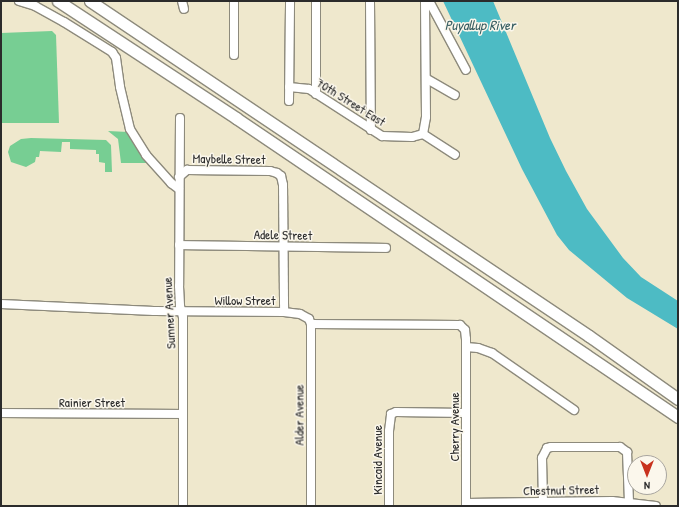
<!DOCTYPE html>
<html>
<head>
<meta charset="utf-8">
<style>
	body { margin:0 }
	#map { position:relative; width:679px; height:507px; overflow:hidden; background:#efe8cd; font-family:"Patrick Hand",sans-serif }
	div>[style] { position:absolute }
	.green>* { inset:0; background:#77ce93 }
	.water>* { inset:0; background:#4dbbc4 }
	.roads { filter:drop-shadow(1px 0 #8d8a7c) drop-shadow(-1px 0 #8d8a7c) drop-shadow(0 1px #8d8a7c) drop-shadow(0 -1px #8d8a7c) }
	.minor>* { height:8px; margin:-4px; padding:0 4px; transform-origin:4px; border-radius:4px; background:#fff }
	.highway>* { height:11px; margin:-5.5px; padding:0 5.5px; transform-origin:5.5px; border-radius:5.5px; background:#fff }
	span { translate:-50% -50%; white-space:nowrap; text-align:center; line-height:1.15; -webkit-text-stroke:3px #fbf7ec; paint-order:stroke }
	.street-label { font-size:13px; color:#2b2b2b }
	.water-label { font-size:14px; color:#375d61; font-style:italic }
	.frame { position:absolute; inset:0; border:2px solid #2b2b2b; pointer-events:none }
	.north { position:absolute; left:627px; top:455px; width:40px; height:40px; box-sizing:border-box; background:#fbf7ec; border:1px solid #a8a59f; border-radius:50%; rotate:180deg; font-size:11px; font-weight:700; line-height:16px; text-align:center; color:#2b2b2b }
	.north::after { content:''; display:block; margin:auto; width:14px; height:18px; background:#c8321e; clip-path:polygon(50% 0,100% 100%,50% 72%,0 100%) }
</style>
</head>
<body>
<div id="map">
	<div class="green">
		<div style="clip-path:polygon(52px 31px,56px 35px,59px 123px,1px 123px,1px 33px)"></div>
		<div style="clip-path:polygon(108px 131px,128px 132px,150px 163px,121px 163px,118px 139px)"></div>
		<div style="clip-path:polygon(31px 138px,106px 140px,111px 145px,112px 172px,105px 172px,105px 163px,99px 162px,99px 154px,96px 154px,96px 150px,70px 149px,70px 142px,62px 142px,61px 152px,40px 151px,39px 157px,36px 157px,35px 162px,26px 167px,11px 162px,8px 152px,10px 146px,21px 139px)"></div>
	</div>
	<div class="water">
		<div style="clip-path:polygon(443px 1px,493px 1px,550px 138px,566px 171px,587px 209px,623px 258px,641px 277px,678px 301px,678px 329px,627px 298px,569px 250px,557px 235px,522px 169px)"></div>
	</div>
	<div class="roads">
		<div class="minor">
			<div style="left:19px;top:1px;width:17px;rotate:17deg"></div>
			<div style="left:35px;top:6px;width:33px;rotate:29deg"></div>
			<div style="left:64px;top:22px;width:57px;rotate:32deg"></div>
			<div style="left:112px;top:52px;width:7px;rotate:56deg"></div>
			<div style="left:116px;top:58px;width:29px;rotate:82deg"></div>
			<div style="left:120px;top:87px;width:43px;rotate:76.6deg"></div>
			<div style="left:130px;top:129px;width:31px;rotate:58deg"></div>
			<div style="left:146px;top:155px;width:38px;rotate:48deg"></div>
			<div style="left:171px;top:183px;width:10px;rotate:37deg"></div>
			<div style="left:182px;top:1px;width:8px;rotate:76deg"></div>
			<div style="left:234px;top:1px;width:54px;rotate:90deg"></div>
			<div style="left:316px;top:1px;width:93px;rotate:90deg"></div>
			<div style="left:370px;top:1px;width:129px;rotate:89.6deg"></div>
			<div style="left:429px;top:1px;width:78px;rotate:61.8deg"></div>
			<div style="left:427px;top:79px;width:32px;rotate:30deg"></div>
			<div style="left:289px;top:87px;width:20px;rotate:6deg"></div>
			<div style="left:309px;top:89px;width:87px;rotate:32.8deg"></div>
			<div style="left:382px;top:136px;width:30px;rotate:2deg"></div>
			<div style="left:412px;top:137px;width:11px;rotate:-15deg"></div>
			<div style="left:289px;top:101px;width:100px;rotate:-89.4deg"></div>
			<div style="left:180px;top:118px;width:168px;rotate:90.3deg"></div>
			<div style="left:179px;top:286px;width:20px;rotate:87deg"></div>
			<div style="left:180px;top:306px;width:11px;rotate:75deg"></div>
			<div style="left:183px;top:317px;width:189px;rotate:90deg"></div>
			<div style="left:423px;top:134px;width:17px;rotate:-80deg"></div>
			<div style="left:426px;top:117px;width:116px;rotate:-90.5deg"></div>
			<div style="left:423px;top:134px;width:38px;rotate:33deg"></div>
			<div style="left:179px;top:177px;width:11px;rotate:-41deg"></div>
			<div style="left:187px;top:170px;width:83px;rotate:0.7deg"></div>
			<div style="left:270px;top:171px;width:7px;rotate:16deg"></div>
			<div style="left:277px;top:173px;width:5px;rotate:37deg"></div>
			<div style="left:281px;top:176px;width:9px;rotate:77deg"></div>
			<div style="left:283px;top:185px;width:127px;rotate:89.5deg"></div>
			<div style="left:179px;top:245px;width:207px;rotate:0.8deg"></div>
			<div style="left:1px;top:304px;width:153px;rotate:2.6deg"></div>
			<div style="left:154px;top:311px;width:130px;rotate:0.4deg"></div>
			<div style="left:284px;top:312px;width:16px;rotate:7deg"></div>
			<div style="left:300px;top:314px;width:10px;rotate:29deg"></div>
			<div style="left:309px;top:319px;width:5px;rotate:68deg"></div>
			<div style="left:311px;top:324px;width:149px;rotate:0.4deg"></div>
			<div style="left:460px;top:325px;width:7px;rotate:45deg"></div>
			<div style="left:465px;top:330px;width:9px;rotate:84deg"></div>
			<div style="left:466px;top:339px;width:167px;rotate:90deg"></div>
			<div style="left:466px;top:347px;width:12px;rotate:5deg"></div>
			<div style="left:478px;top:348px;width:15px;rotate:20deg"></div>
			<div style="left:492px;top:353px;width:100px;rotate:34.8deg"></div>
			<div style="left:1px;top:413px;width:182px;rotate:0.3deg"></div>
			<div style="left:543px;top:502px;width:44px;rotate:-91.3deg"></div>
			<div style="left:542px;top:458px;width:11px;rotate:-63deg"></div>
			<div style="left:547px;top:448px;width:4px;rotate:-14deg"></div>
			<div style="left:551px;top:447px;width:69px"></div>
			<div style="left:620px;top:447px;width:9px;rotate:36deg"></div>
			<div style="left:627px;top:452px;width:50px;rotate:87.7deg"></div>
			<div style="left:466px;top:503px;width:146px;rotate:-0.8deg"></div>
			<div style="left:612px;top:501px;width:44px;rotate:6.5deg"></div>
			<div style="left:311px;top:506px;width:182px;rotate:-90deg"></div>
			<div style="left:389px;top:506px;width:75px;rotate:-90deg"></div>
			<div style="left:389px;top:431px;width:17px;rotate:-83deg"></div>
			<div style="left:391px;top:414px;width:5px;rotate:-22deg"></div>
			<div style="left:396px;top:412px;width:70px;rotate:0.8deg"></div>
		</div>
		<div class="highway">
			<div style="left:58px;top:1px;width:213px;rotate:33.3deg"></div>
			<div style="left:236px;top:118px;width:534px;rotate:34.08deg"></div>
			<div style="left:90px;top:1px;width:601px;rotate:33.88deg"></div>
			<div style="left:589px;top:336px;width:109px;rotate:35.3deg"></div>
		</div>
	</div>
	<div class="street-label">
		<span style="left:351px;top:102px;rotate:32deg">70th Street East</span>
		<span style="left:229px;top:159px;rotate:1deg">Maybelle Street</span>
		<span style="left:283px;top:235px;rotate:1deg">Adele Street</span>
		<span style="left:245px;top:300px">Willow Street</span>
		<span style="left:169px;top:313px;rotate:-93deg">Sumner Avenue</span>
		<span style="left:92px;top:402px">Rainier Street</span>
		<span style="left:299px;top:415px;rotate:-90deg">Alder Avenue</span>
		<span style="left:454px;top:427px;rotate:-90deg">Cherry Avenue</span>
		<span style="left:377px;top:460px;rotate:-90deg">Kincaid Avenue</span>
		<span style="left:561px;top:490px;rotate:-1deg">Chestnut Street</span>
	</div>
	<div class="water-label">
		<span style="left:480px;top:25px">Puyallup River</span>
	</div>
	<div class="frame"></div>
	<div class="north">N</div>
</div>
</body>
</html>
